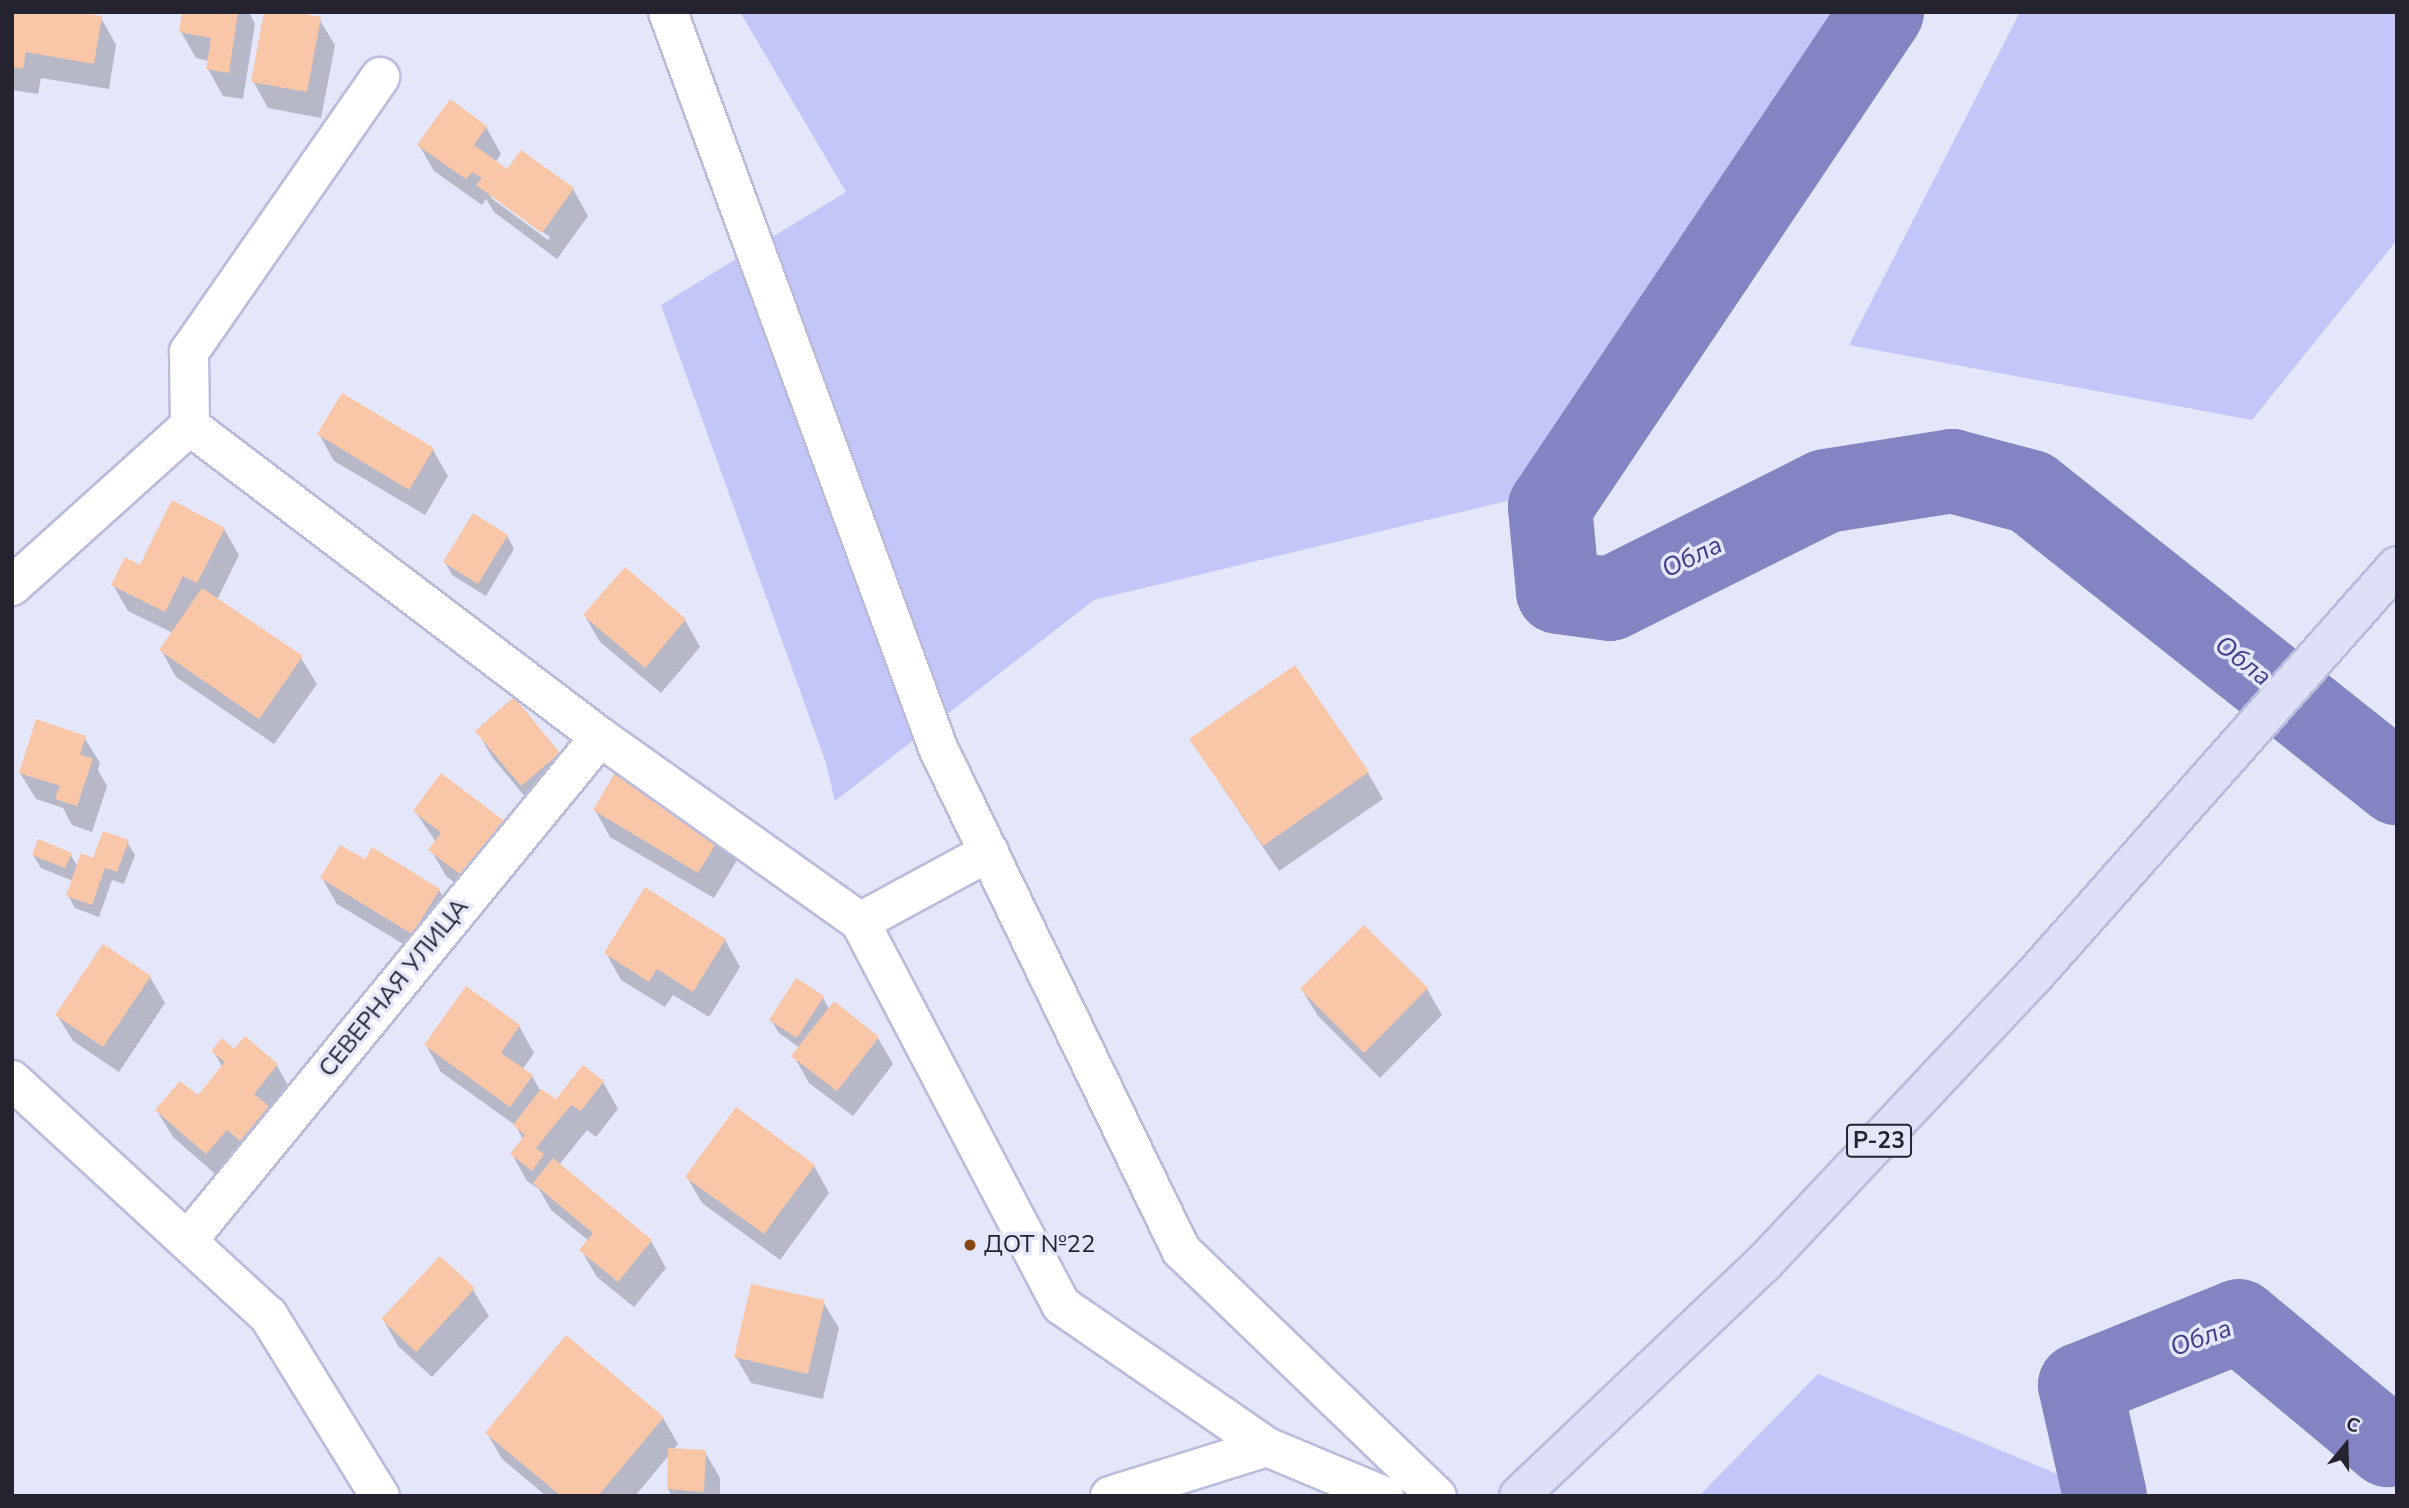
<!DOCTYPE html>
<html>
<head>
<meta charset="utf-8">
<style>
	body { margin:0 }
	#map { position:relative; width:2409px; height:1508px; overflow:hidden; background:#e4e6fa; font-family:"Nunito Sans",sans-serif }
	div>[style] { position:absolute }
	.green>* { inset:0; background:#c3c6f9 }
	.shadow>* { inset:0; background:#0003 }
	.river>* { height:84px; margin:-42px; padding:0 42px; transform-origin:42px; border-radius:42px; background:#8285c1 }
	.building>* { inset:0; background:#f9c6a7 }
	.roads { filter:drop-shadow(2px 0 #babcdc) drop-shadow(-2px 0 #babcdc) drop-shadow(0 2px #babcdc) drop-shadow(0 -2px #babcdc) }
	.minor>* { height:38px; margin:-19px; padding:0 19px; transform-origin:19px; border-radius:19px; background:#fff }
	.major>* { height:38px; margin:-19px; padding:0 19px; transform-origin:19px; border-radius:19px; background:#dee0f8 }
	.dots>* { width:19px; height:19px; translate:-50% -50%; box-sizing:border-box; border:4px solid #e4e6fa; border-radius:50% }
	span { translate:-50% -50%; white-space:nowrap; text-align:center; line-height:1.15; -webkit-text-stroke:7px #e4e6fa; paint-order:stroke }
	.shield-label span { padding:2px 5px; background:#e4e6fa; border:2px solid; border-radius:5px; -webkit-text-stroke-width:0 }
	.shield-label { font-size:23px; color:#232430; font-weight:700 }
	.street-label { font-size:24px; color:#232430 }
	.poi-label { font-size:24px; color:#232430 }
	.left { translate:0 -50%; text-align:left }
	.water-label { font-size:26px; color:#43408a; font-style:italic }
	.frame { position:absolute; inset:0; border:14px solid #232430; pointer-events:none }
	.north { position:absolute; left:2311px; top:1410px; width:70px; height:70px; -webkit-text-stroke:5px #e4e6fa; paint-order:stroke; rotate:19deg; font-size:19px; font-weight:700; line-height:28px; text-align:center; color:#232430 }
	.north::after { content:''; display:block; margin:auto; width:24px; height:32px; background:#232430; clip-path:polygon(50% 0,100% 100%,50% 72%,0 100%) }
</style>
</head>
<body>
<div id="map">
	<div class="green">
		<div style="clip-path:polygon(740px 12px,1858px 12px,1532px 495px,1094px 600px,835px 801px,826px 763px,661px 305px,846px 192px)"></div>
		<div style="clip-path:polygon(2020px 12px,2397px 12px,2397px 240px,2252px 420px,1849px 345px)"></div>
		<div style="clip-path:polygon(1818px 1374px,2074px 1481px,2074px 1496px,1699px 1496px)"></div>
	</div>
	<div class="shadow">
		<div style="clip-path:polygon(12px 12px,101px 18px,116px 45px,109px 89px,41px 78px,38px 94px,12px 90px)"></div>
		<div style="clip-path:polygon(184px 12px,249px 12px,255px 24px,243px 99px,223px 96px,208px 69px,209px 61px,196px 58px,181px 32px)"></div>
		<div style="clip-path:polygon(319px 19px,335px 45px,321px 118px,268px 108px,253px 81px)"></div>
		<div style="clip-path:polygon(evenodd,486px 127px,501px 154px,495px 163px,507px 171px,522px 153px,573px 189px,588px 216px,557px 259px,494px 212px,486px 199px,482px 205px,434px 171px,419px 145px,486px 127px,491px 194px,550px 237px,548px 240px,491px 198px,491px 194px)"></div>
		<div style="clip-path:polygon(319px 434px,433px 450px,448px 476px,425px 515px,334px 461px)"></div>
		<div style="clip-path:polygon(224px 529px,239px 555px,217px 600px,301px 658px,317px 684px,274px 744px,176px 677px,161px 650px,173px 633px,128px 611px,113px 585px,141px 567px)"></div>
		<div style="clip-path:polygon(507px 536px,514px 549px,486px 596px,452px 575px,445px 562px)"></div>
		<div style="clip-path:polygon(625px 569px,685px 620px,700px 647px,661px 693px,600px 642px,585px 616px)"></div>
		<div style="clip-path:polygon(477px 731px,559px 754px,574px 780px,537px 811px,492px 757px)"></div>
		<div style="clip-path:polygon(84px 737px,100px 763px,98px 770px,107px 786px,92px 832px,72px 825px,63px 808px,36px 799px,20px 773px)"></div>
		<div style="clip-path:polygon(1191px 740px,1368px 773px,1383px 799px,1279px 871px)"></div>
		<div style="clip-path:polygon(619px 768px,739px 857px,714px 898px,610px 837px,595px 810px)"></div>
		<div style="clip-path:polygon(442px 775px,485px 906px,446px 876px,431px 850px,436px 842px,415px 811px)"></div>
		<div style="clip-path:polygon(127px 842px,135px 855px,124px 884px,112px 880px,99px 917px,75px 908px,68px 895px,73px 881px,41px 868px,33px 855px,70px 854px,78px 867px)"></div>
		<div style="clip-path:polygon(365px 862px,439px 890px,454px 917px,428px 959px,337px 904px,322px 878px)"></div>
		<div style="clip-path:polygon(725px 940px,740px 967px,709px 1017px,673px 995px,665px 1007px,621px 980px,606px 953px)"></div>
		<div style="clip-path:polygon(150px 977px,165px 1003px,119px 1072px,73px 1041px,57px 1015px)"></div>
		<div style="clip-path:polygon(1427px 989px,1442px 1015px,1380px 1078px,1318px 1016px,1302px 990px)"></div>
		<div style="clip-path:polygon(823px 998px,830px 1010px,878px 1038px,893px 1064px,853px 1116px,809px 1083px,794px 1056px,800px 1048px,779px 1033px,771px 1020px)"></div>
		<div style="clip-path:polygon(519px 1026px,534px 1053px,522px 1070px,532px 1076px,541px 1092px,556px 1102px,603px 1082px,618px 1109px,596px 1137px,587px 1130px,559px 1165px,651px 1241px,666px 1268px,634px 1307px,597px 1277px,581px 1250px,589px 1241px,551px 1210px,539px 1189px,527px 1181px,512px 1154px,523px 1139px,515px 1125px,441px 1072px,426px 1045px)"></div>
		<div style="clip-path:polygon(245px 1038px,277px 1066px,292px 1092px,222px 1180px,173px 1137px,157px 1111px,198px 1097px,223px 1068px,213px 1051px,235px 1051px)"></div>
		<div style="clip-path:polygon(814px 1166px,829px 1193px,780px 1260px,702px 1203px,687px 1177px)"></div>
		<div style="clip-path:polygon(473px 1290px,489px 1316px,432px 1377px,398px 1346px,383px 1319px)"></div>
		<div style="clip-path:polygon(823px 1302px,839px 1328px,823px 1399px,751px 1383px,736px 1357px)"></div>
		<div style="clip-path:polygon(663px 1418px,678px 1444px,673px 1450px,705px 1452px,720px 1478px,720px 1496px,672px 1496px,668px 1489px,670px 1454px,635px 1496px,546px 1496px,502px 1459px,487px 1433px)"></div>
	</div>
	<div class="river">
		<div style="left:1882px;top:12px;width:596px;rotate:123.85deg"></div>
		<div style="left:1550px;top:507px;width:85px;rotate:84.6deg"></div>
		<div style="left:1558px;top:592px;width:52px;rotate:7.7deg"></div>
		<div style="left:1610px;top:599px;width:241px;rotate:-26.6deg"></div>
		<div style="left:1826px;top:491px;width:128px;rotate:-9deg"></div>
		<div style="left:1952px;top:471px;width:82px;rotate:14.9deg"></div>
		<div style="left:2031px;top:492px;width:468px;rotate:38.5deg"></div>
		<div style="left:2105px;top:1496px;width:114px;rotate:-102.7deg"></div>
		<div style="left:2080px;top:1385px;width:171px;rotate:-21.9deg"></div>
		<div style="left:2239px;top:1321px;width:194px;rotate:39.8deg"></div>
		<div style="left:2388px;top:1445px;width:10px;rotate:-29deg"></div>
	</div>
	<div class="building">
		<div style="clip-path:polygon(12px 12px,76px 12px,102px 16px,94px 64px,26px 52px,23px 69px,12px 67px)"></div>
		<div style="clip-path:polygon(182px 12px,238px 12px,229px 73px,206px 69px,211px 38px,179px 32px)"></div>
		<div style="clip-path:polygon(264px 12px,293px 12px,321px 17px,307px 92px,251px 82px)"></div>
		<div style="clip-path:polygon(450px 99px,487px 126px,474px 145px,507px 169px,521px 150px,574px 188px,542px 233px,476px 185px,482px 178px,472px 172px,466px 179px,417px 145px)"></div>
		<div style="clip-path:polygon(342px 393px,434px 448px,409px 490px,317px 434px)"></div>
		<div style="clip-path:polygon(172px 500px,225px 528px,197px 583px,183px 576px,165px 612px,111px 585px,125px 557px,140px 565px)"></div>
		<div style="clip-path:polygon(473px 513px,508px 535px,478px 584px,443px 562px)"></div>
		<div style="clip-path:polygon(625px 567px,686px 619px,645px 668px,583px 615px)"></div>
		<div style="clip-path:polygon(202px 588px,303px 656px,259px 719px,159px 650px)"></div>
		<div style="clip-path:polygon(1295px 665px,1369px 772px,1263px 846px,1189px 739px)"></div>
		<div style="clip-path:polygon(514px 697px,560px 753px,521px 786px,475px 731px)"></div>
		<div style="clip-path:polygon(36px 719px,86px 736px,80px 754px,93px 759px,77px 806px,55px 799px,60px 786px,19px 773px)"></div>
		<div style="clip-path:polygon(619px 766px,725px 829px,698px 873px,593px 810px)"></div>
		<div style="clip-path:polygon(441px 773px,511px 826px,469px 881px,428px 850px,441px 833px,413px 811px)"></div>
		<div style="clip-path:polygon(103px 831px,129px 840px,117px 872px,105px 868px,92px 905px,66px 896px,81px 853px,93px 858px)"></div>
		<div style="clip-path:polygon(38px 839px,72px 853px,65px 868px,32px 855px)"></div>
		<div style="clip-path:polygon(340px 845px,365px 859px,372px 847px,440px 889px,412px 934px,320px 878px)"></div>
		<div style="clip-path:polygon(645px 887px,726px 939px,693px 992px,657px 969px,649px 982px,604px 953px)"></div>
		<div style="clip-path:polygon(1364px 925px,1428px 988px,1364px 1053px,1300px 989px)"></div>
		<div style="clip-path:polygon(103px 944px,151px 976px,103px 1047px,55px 1015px)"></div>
		<div style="clip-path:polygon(796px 978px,824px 996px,797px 1038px,769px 1020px)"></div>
		<div style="clip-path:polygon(466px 986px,520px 1025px,501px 1053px,533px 1075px,510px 1107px,424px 1045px)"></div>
		<div style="clip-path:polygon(834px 1001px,879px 1037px,837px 1091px,791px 1056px)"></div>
		<div style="clip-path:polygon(245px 1036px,278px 1064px,254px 1094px,269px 1106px,240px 1141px,227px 1130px,206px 1154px,155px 1110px,180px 1081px,198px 1095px,225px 1062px,211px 1051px,222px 1038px,234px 1049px)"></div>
		<div style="clip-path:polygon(583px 1065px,604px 1081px,581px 1111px,571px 1105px,536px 1148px,544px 1154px,532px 1171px,510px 1154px,525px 1135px,513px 1125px,541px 1089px,556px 1099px)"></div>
		<div style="clip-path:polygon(736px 1107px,815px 1165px,764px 1234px,685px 1177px)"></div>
		<div style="clip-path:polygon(553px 1158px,652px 1240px,618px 1282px,579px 1250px,593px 1233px,533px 1183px)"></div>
		<div style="clip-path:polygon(440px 1256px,475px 1288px,416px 1352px,381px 1319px)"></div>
		<div style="clip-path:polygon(751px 1284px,825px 1300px,808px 1374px,734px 1357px)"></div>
		<div style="clip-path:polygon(566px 1335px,664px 1417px,598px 1496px,561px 1496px,485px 1433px)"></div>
		<div style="clip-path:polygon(668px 1448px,706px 1450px,704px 1492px,667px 1489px)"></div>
	</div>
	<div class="roads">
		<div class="minor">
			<div style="left:668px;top:12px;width:784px;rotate:69.85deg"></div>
			<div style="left:938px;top:748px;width:558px;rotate:64.17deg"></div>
			<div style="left:1181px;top:1250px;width:355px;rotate:43.9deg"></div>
			<div style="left:190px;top:426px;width:74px;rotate:-90.8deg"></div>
			<div style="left:189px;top:352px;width:335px;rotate:-55.2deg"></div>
			<div style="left:12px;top:586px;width:239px;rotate:-42deg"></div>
			<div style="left:190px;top:426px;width:515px;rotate:37.18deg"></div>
			<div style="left:600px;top:737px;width:319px;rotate:35.4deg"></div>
			<div style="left:860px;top:922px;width:433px;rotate:62.3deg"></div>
			<div style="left:1061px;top:1305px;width:250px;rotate:34.6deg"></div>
			<div style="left:860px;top:922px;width:147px;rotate:-28.5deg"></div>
			<div style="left:12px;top:1080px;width:348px;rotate:42.6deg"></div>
			<div style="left:268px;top:1315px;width:213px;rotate:58.3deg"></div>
			<div style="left:188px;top:1240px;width:650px;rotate:-50.68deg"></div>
			<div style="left:1110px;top:1496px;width:164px;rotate:-17.3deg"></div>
			<div style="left:1267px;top:1447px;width:127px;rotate:22.7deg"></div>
		</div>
		<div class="major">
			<div style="left:1519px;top:1496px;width:337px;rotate:-43.6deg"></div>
			<div style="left:1763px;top:1264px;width:393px;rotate:-46.8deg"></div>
			<div style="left:2032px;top:978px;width:550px;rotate:-48.46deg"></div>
		</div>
	</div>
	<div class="dots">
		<div style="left:970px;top:1245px;background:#894715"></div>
	</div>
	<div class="shield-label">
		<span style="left:1879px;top:1141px">Р-23</span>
	</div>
	<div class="street-label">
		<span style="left:394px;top:988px;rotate:-51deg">СЕВЕРНАЯ УЛИЦА</span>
	</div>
	<div class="poi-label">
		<span class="left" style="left:984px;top:1245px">ДОТ №22</span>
	</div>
	<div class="water-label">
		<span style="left:1692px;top:557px;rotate:-26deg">Обла</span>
		<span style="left:2243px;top:661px;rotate:38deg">Обла</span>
		<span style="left:2201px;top:1338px;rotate:-20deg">Обла</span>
	</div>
	<div class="frame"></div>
	<div class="north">С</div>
</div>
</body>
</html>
